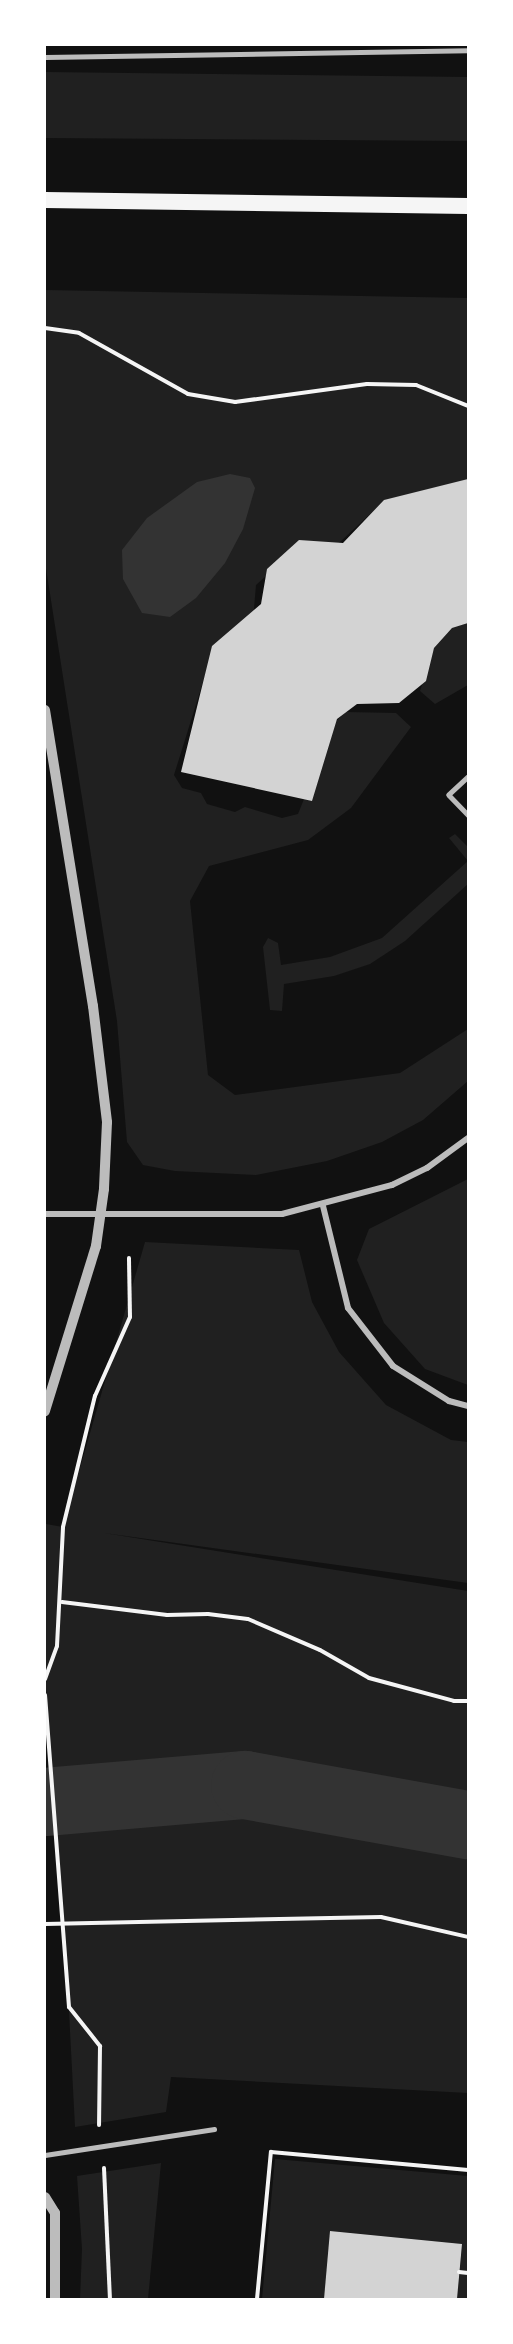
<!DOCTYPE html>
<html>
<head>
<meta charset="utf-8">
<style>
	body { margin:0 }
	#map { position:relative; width:513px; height:2344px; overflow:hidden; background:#111; font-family:Mulish,sans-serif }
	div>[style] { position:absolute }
	.green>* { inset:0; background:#202020 }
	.water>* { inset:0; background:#333 }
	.river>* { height:68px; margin:-34px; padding:0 34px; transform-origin:34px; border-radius:34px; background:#333 }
	.building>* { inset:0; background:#d3d3d3 }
	.path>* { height:4px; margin:-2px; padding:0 2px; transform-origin:2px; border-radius:2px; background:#f5f5f5 }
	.service>* { height:4.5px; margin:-2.25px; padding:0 2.25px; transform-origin:2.25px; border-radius:2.25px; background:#bcbcbc }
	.minor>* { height:6px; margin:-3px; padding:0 3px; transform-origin:3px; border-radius:3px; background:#bcbcbc }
	.tertiary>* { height:10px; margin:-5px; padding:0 5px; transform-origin:5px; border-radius:5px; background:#bcbcbc }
	.trunk>* { height:16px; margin:-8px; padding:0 8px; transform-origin:8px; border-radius:8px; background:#f5f5f5 }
	span { translate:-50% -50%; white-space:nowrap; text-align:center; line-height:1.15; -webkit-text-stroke:6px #fff; paint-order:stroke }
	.frame { position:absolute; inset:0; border:46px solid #fff; pointer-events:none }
</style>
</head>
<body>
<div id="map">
	<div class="green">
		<div style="clip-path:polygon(45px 72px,468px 77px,468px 141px,45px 138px)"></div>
		<div style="clip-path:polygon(45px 290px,468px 298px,468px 486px,381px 504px,327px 554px,290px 554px,256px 585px,253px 620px,208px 666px,174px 775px,182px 788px,201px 793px,207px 804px,235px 812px,245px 807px,282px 818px,298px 814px,335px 722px,346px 712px,396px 713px,411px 727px,351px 808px,308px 840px,209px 866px,190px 901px,208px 1075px,235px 1095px,400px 1073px,468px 1029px,468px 1081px,423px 1120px,382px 1142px,327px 1161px,256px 1175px,175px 1171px,143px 1165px,127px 1142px,117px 1021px,45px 562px)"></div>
		<div style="clip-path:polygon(468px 623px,468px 685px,435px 704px,420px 691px,434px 648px,452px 628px)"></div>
		<div style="clip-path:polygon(455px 834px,468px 847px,468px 884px,405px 941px,370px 964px,334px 976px,284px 984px,282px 1011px,270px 1010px,263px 947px,268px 938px,278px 943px,281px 965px,330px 957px,382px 938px,468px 861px,449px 838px)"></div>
		<div style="clip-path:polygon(468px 1179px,468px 1385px,425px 1369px,384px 1323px,357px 1260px,369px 1229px)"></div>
		<div style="clip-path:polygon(145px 1242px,299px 1250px,312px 1302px,339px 1352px,386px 1405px,451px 1440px,468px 1442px,468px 1583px,104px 1533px,468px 1591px,468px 2093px,171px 2077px,166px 2112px,75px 2127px,63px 1896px,45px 1724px,45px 1531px,46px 1524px,63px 1527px)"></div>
		<div style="clip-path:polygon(275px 2159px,468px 2176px,468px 2299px,457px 2299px,462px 2244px,331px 2231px,324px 2299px,262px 2299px)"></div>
		<div style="clip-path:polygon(161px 2163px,148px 2299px,80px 2299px,82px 2249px,77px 2176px)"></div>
	</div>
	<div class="water">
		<div style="clip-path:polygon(230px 474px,250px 478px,255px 488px,243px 529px,225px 563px,196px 598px,170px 617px,142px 613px,123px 579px,122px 550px,147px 518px,197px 482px)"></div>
	</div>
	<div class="river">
		<div style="left:45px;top:1802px;width:201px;rotate:-4.9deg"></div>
		<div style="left:245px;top:1785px;width:227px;rotate:10.2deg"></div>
	</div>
	<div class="building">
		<div style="clip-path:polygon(468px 479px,468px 623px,452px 628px,434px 648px,426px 681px,399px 703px,357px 704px,337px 719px,312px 801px,181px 772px,212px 646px,261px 604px,267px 569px,299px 540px,343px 543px,384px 500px)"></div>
		<div style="clip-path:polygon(330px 2231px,462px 2244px,457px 2299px,324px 2299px)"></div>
	</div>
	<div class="path">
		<div style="left:45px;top:328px;width:34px;rotate:8deg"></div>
		<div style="left:79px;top:333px;width:125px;rotate:29.2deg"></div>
		<div style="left:188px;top:394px;width:48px;rotate:9.7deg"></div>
		<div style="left:235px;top:402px;width:133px;rotate:-7.8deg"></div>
		<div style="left:367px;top:384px;width:49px;rotate:1.2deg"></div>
		<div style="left:416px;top:385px;width:56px;rotate:22deg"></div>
		<div style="left:62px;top:1602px;width:106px;rotate:7.1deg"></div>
		<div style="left:167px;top:1615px;width:41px;rotate:-1.4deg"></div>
		<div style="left:208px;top:1614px;width:40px;rotate:7.1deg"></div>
		<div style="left:248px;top:1619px;width:78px;rotate:23.3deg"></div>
		<div style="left:320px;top:1650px;width:56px;rotate:29.7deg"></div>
		<div style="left:369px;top:1678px;width:88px;rotate:15.1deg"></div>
		<div style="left:454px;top:1701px;width:14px"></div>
		<div style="left:45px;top:1679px;width:35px;rotate:-70deg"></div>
		<div style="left:57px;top:1646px;width:119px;rotate:-87.1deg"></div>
		<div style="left:63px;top:1527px;width:135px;rotate:-76.3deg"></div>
		<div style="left:95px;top:1396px;width:86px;rotate:-66.1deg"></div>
		<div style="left:130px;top:1317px;width:59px;rotate:-91deg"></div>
		<div style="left:45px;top:1695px;width:313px;rotate:85.6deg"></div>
		<div style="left:69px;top:2007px;width:50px;rotate:51.5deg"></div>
		<div style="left:100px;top:2046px;width:79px;rotate:90.7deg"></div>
		<div style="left:45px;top:1924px;width:336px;rotate:-1.2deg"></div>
		<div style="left:381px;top:1917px;width:89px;rotate:12.9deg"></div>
		<div style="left:104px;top:2168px;width:131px;rotate:87.4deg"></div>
		<div style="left:459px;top:2272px;width:9px;rotate:6deg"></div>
		<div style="left:257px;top:2299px;width:148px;rotate:-84.6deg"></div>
		<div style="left:271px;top:2152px;width:198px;rotate:5.2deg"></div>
	</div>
	<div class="service">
		<div style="left:45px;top:57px;width:423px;rotate:-0.9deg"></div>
		<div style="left:468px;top:777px;width:26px;rotate:137deg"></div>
		<div style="left:449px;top:795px;width:28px;rotate:46deg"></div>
		<div style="left:45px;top:2155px;width:171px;rotate:-8.7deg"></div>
	</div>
	<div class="minor">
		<div style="left:323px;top:1206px;width:105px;rotate:76.2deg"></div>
		<div style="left:348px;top:1308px;width:73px;rotate:52.2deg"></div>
		<div style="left:393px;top:1366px;width:66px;rotate:32deg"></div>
		<div style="left:449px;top:1401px;width:20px;rotate:15deg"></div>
		<div style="left:45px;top:1214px;width:237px"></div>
		<div style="left:282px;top:1214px;width:114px;rotate:-14.8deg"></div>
		<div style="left:392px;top:1185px;width:39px;rotate:-26deg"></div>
		<div style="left:427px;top:1168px;width:51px;rotate:-36.2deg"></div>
	</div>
	<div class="tertiary">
		<div style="left:45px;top:710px;width:300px;rotate:80.8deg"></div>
		<div style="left:93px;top:1006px;width:117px;rotate:83.1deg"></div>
		<div style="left:107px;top:1122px;width:67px;rotate:92.6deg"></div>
		<div style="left:104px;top:1189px;width:58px;rotate:98deg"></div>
		<div style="left:96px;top:1246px;width:173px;rotate:107.2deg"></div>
		<div style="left:45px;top:2197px;width:19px;rotate:58deg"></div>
		<div style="left:55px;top:2213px;width:86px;rotate:90deg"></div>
	</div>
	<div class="trunk">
		<div style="left:45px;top:200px;width:423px;rotate:0.8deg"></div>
	</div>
	<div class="frame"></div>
</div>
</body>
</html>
